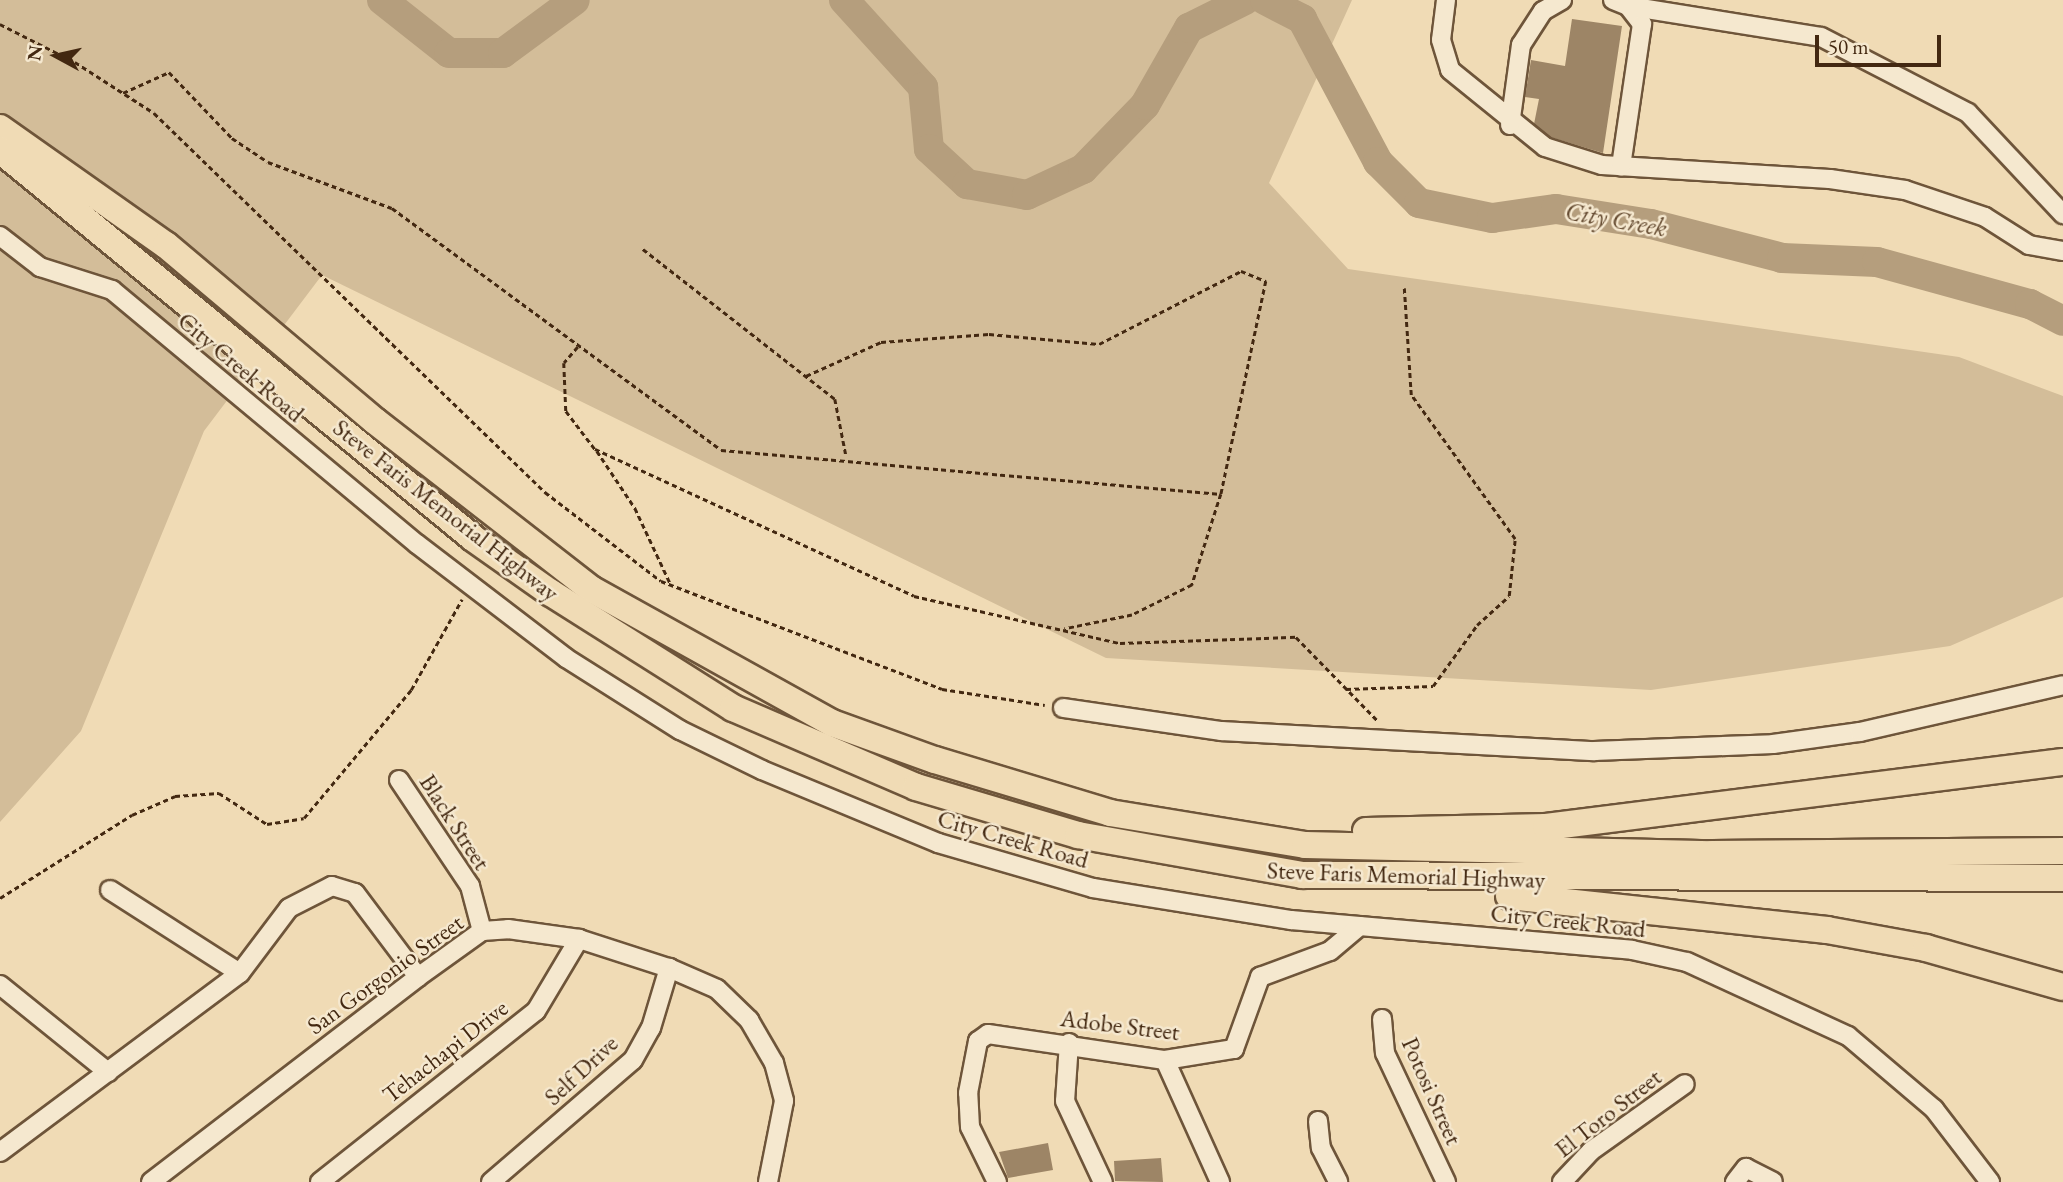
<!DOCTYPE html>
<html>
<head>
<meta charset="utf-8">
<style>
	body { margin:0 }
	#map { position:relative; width:2063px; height:1182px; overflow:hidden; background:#f0dbb5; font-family:"EB Garamond",serif }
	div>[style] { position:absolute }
	.green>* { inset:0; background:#d3bd99 }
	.river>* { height:30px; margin:-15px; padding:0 15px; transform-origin:15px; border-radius:15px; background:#b59e7d }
	.building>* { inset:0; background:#9d8566 }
	.path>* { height:2.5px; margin-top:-1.25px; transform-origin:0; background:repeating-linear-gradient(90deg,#432811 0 5px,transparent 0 8.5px) }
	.roads { filter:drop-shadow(2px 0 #6e553a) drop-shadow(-2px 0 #6e553a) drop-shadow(0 2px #6e553a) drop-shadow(0 -2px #6e553a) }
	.minor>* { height:18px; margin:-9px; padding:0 9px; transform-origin:9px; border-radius:9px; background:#f5e8cf }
	.highway>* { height:26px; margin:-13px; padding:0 13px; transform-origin:13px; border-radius:13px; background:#f0dbb5 }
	span { translate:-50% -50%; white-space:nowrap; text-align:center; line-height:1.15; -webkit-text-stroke:5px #f5e8cf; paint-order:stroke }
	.street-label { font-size:24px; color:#432811 }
	.water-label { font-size:26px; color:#654b31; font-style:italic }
	.north { position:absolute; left:21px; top:21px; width:70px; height:70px; -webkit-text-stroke:5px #f5e8cf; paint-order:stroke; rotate:278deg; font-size:19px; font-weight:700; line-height:28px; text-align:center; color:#432811 }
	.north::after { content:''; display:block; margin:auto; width:24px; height:32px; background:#432811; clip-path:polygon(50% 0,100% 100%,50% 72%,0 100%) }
	.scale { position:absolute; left:1815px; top:35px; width:126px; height:32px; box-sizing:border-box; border:4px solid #432811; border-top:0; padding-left:9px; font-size:21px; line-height:24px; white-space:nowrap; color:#432811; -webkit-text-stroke:5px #f5e8cf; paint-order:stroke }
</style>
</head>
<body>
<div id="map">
	<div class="green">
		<div style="clip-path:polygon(0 0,1352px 0,1269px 183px,1348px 269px,1959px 357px,2063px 396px,2063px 597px,1950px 646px,1651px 690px,1106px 658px,322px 275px,204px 431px,81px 731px,0 822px)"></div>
	</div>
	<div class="river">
		<div style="left:382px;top:0;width:85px;rotate:38.3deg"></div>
		<div style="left:449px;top:53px;width:54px"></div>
		<div style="left:503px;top:53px;width:89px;rotate:-36.4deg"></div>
		<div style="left:844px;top:0;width:118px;rotate:47.8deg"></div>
		<div style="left:923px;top:87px;width:62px;rotate:84.5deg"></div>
		<div style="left:929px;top:149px;width:52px;rotate:42.6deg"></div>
		<div style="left:967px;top:184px;width:61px;rotate:10.4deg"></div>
		<div style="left:1027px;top:195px;width:62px;rotate:-24.9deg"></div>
		<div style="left:1083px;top:169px;width:89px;rotate:-45.9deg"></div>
		<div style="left:1145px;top:105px;width:89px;rotate:-60.3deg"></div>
		<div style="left:1189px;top:28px;width:63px;rotate:-26.6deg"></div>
		<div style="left:1265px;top:0;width:42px;rotate:27.2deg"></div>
		<div style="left:1302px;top:19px;width:162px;rotate:62deg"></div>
		<div style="left:1378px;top:162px;width:58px;rotate:45deg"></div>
		<div style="left:1419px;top:203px;width:75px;rotate:11.6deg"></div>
		<div style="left:1492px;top:218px;width:65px;rotate:-8deg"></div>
		<div style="left:1556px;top:209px;width:96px;rotate:9deg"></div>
		<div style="left:1651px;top:224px;width:135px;rotate:14.5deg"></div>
		<div style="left:1782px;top:258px;width:95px;rotate:2.4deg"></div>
		<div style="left:1877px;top:262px;width:159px;rotate:15.4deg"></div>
		<div style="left:2030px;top:304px;width:37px;rotate:27deg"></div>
	</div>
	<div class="building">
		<div style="clip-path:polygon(1572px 19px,1622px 26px,1603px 153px,1550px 137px,1534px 124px,1539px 99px,1525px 97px,1531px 60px,1565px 66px)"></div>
		<div style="clip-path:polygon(1048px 1143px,1053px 1170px,1008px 1178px,999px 1152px)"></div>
		<div style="clip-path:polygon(1161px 1158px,1163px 1182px,1115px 1181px,1114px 1161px)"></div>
	</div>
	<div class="path">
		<div style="left:0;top:24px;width:84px;rotate:26.9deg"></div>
		<div style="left:75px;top:62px;width:94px;rotate:32.8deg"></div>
		<div style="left:154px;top:113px;width:545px;rotate:44.11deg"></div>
		<div style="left:545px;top:492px;width:146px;rotate:37.5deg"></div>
		<div style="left:661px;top:581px;width:301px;rotate:21deg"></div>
		<div style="left:942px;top:689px;width:104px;rotate:8.8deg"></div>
		<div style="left:123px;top:93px;width:51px;rotate:-24.5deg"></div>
		<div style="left:169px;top:72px;width:91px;rotate:46.3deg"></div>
		<div style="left:232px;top:138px;width:43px;rotate:33.7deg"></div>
		<div style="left:268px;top:162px;width:132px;rotate:20.4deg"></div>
		<div style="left:392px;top:208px;width:408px;rotate:36.3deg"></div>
		<div style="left:721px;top:450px;width:502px;rotate:5.03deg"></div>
		<div style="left:643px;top:249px;width:244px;rotate:38deg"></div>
		<div style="left:835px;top:399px;width:57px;rotate:78.9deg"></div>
		<div style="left:578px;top:347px;width:21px;rotate:131deg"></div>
		<div style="left:564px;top:363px;width:48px;rotate:87.6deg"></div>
		<div style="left:566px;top:411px;width:48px;rotate:52.7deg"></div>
		<div style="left:595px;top:449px;width:351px;rotate:24.7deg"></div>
		<div style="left:914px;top:596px;width:211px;rotate:12.9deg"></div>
		<div style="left:1120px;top:643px;width:176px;rotate:-2deg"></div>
		<div style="left:1296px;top:637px;width:117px;rotate:45.7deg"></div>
		<div style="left:806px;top:376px;width:82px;rotate:-24.4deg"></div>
		<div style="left:881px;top:342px;width:108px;rotate:-4.2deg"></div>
		<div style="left:989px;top:334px;width:110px;rotate:5.2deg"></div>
		<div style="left:1099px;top:344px;width:160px;rotate:-27.2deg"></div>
		<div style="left:1241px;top:271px;width:27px;rotate:22deg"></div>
		<div style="left:1266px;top:281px;width:218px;rotate:101.9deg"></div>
		<div style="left:1221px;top:494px;width:96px;rotate:107.7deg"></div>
		<div style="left:1192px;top:585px;width:67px;rotate:153.4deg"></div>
		<div style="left:1132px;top:615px;width:69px;rotate:168.4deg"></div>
		<div style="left:597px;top:451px;width:69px;rotate:56.3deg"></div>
		<div style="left:635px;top:508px;width:85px;rotate:64.9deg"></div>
		<div style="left:1346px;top:689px;width:87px;rotate:-2deg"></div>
		<div style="left:1433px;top:686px;width:75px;rotate:-54.2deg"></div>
		<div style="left:1477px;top:625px;width:43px;rotate:-42.2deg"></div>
		<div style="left:1509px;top:596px;width:57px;rotate:-84deg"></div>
		<div style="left:1515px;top:539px;width:178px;rotate:-125.8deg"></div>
		<div style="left:1411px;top:395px;width:107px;rotate:-93.7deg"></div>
		<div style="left:0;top:898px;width:156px;rotate:-32.2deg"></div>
		<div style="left:132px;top:815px;width:47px;rotate:-23.8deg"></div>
		<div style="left:175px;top:796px;width:44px;rotate:-3.9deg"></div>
		<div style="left:219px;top:793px;width:57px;rotate:32.9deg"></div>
		<div style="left:267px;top:824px;width:37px;rotate:-9deg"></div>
		<div style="left:304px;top:818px;width:167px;rotate:-50.1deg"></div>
		<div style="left:411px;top:690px;width:104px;rotate:-60.7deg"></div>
	</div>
	<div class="roads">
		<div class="minor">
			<div style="left:1446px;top:0;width:40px;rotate:97.1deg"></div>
			<div style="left:1441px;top:40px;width:31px;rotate:73deg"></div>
			<div style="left:1450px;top:70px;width:122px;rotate:39deg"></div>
			<div style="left:1545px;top:147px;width:60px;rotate:17.5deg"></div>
			<div style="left:1602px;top:165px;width:228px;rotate:3.5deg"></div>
			<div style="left:1830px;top:179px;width:76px;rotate:8.3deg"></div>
			<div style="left:1905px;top:190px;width:84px;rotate:18.6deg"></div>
			<div style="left:1985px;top:217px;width:52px;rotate:32.5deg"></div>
			<div style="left:2029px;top:245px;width:35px;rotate:10deg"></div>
			<div style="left:1613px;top:0;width:16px;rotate:22deg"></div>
			<div style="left:1628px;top:6px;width:23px;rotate:52deg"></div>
			<div style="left:1642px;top:24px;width:144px;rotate:98.4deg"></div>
			<div style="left:1628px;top:6px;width:195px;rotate:9.1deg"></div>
			<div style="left:1821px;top:37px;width:165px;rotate:27.3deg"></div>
			<div style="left:1968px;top:113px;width:139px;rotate:46.8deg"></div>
			<div style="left:1510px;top:125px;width:81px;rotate:-82.2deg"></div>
			<div style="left:1521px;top:45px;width:40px;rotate:-57.1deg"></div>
			<div style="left:1543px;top:11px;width:22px;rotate:-30deg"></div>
			<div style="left:0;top:236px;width:51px;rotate:37.8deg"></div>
			<div style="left:40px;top:267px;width:76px;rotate:17.7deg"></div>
			<div style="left:112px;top:290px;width:397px;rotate:39.8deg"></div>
			<div style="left:417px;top:544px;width:188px;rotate:37.4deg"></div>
			<div style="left:566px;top:658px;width:135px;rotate:32.3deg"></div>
			<div style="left:680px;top:730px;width:91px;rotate:26deg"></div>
			<div style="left:762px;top:770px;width:191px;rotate:22.5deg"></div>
			<div style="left:938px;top:843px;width:161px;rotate:16.2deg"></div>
			<div style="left:1093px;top:888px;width:201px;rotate:9.2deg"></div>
			<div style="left:1291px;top:920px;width:342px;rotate:5deg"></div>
			<div style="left:1632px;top:950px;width:56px;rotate:12.3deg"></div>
			<div style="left:1687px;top:962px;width:177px;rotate:24.7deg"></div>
			<div style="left:1848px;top:1036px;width:113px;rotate:40.3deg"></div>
			<div style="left:1934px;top:1109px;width:92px;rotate:52.5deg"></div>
			<div style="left:1063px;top:708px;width:160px;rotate:8.3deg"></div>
			<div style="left:1221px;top:731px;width:374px;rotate:3.1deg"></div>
			<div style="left:1594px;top:751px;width:179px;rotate:-2.2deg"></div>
			<div style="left:1773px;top:744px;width:88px;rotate:-7.9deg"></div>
			<div style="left:1860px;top:732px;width:208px;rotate:-13deg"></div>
			<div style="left:399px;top:780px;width:128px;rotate:56.2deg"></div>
			<div style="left:470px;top:886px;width:47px;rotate:75.1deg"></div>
			<div style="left:110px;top:890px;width:154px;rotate:32.6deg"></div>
			<div style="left:0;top:985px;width:139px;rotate:38.9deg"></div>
			<div style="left:1382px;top:1019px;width:34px;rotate:85deg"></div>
			<div style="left:1385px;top:1053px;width:143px;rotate:64.7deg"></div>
			<div style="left:1069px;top:1043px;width:58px;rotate:93.9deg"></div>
			<div style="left:1065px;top:1101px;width:89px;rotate:64.9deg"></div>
			<div style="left:1165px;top:1060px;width:134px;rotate:65.7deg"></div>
			<div style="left:1318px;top:1121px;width:27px;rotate:84deg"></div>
			<div style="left:1321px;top:1148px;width:38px;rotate:63deg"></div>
			<div style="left:0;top:1152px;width:299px;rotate:-36.7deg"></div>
			<div style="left:240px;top:973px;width:81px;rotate:-53deg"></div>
			<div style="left:289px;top:908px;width:48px;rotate:-27.1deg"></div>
			<div style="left:332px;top:886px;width:24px;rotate:17deg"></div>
			<div style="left:355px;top:893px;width:105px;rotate:53.1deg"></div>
			<div style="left:151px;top:1182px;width:337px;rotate:-37.5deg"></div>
			<div style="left:418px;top:977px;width:79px;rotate:-35.7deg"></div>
			<div style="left:482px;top:931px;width:26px;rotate:-4deg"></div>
			<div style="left:508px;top:929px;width:72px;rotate:8deg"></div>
			<div style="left:579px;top:939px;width:95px;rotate:17.9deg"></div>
			<div style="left:669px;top:968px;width:52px;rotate:23.6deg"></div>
			<div style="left:717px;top:989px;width:45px;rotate:44.1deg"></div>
			<div style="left:749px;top:1020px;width:50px;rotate:59.8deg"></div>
			<div style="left:774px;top:1063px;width:39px;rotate:75deg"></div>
			<div style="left:784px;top:1101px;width:83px;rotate:101.2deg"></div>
			<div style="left:320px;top:1182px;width:275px;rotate:-38.4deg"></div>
			<div style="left:536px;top:1011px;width:84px;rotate:-59.2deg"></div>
			<div style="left:491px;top:1182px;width:187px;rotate:-40.7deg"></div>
			<div style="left:633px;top:1060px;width:37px;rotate:-61deg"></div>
			<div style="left:651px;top:1028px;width:63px;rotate:-73.3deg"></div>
			<div style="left:997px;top:1182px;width:61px;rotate:-116.1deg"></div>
			<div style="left:970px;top:1127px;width:34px;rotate:-93deg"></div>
			<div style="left:968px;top:1093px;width:53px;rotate:-79.1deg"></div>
			<div style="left:978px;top:1041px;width:12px;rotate:-35deg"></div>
			<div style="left:988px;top:1034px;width:179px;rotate:8.4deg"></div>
			<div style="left:1165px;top:1060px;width:70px;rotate:-9.1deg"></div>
			<div style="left:1234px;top:1049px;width:77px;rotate:-70.1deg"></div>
			<div style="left:1260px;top:977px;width:75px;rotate:-20.4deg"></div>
			<div style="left:1330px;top:951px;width:39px;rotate:-40deg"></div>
			<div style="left:1562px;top:1182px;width:42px;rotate:-46.9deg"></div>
			<div style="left:1591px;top:1151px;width:115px;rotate:-35.5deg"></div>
			<div style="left:1735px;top:1182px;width:18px;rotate:-52deg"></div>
			<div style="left:1746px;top:1168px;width:30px;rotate:27deg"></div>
		</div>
		<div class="highway">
			<div style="left:0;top:128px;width:203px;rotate:35.2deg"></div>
			<div style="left:166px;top:245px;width:273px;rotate:40.1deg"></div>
			<div style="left:375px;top:421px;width:274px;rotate:37.9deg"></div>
			<div style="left:591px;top:589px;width:276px;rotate:29.1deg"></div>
			<div style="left:832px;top:723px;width:109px;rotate:19.8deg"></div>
			<div style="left:935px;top:760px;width:183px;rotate:16.8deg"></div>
			<div style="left:1110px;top:813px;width:198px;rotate:9.3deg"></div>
			<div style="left:1305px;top:845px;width:407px;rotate:1.3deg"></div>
			<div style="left:1712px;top:854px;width:351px;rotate:-0.5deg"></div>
			<div style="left:0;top:150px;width:612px;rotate:39.36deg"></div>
			<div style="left:473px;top:538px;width:95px;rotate:35.2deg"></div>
			<div style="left:551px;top:593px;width:215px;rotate:32.3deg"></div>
			<div style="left:733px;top:708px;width:199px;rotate:23.3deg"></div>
			<div style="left:916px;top:787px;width:169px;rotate:16.5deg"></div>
			<div style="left:1078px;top:835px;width:228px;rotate:10.1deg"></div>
			<div style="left:1302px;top:875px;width:761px;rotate:0.23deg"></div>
			<div style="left:1366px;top:831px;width:180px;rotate:-1.3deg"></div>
			<div style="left:1546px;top:827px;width:521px;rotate:-7.17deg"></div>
			<div style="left:1509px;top:896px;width:320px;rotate:6.1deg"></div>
			<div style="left:1827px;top:930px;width:101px;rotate:10.3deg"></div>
			<div style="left:1926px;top:948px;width:142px;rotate:15.9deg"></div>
		</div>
	</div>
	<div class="street-label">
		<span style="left:241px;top:367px;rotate:40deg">City Creek Road</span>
		<span style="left:446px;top:510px;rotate:38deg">Steve Faris Memorial Highway</span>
		<span style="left:455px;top:822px;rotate:57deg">Black Street</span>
		<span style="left:1013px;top:839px;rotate:16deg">City Creek Road</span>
		<span style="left:1406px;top:875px;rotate:2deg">Steve Faris Memorial Highway</span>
		<span style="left:1568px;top:921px;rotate:6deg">City Creek Road</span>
		<span style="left:385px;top:974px;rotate:-36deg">San Gorgonio Street</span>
		<span style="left:1120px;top:1025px;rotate:7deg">Adobe Street</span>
		<span style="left:445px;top:1051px;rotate:-38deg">Tehachapi Drive</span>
		<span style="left:581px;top:1070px;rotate:-43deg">Self Drive</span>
		<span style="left:1432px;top:1091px;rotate:66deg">Potosi Street</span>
		<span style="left:1608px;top:1113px;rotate:-38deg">El Toro Street</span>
	</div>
	<div class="water-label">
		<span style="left:1616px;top:220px;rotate:10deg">City Creek</span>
	</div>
	<div class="north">N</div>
	<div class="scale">50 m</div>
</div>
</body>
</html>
